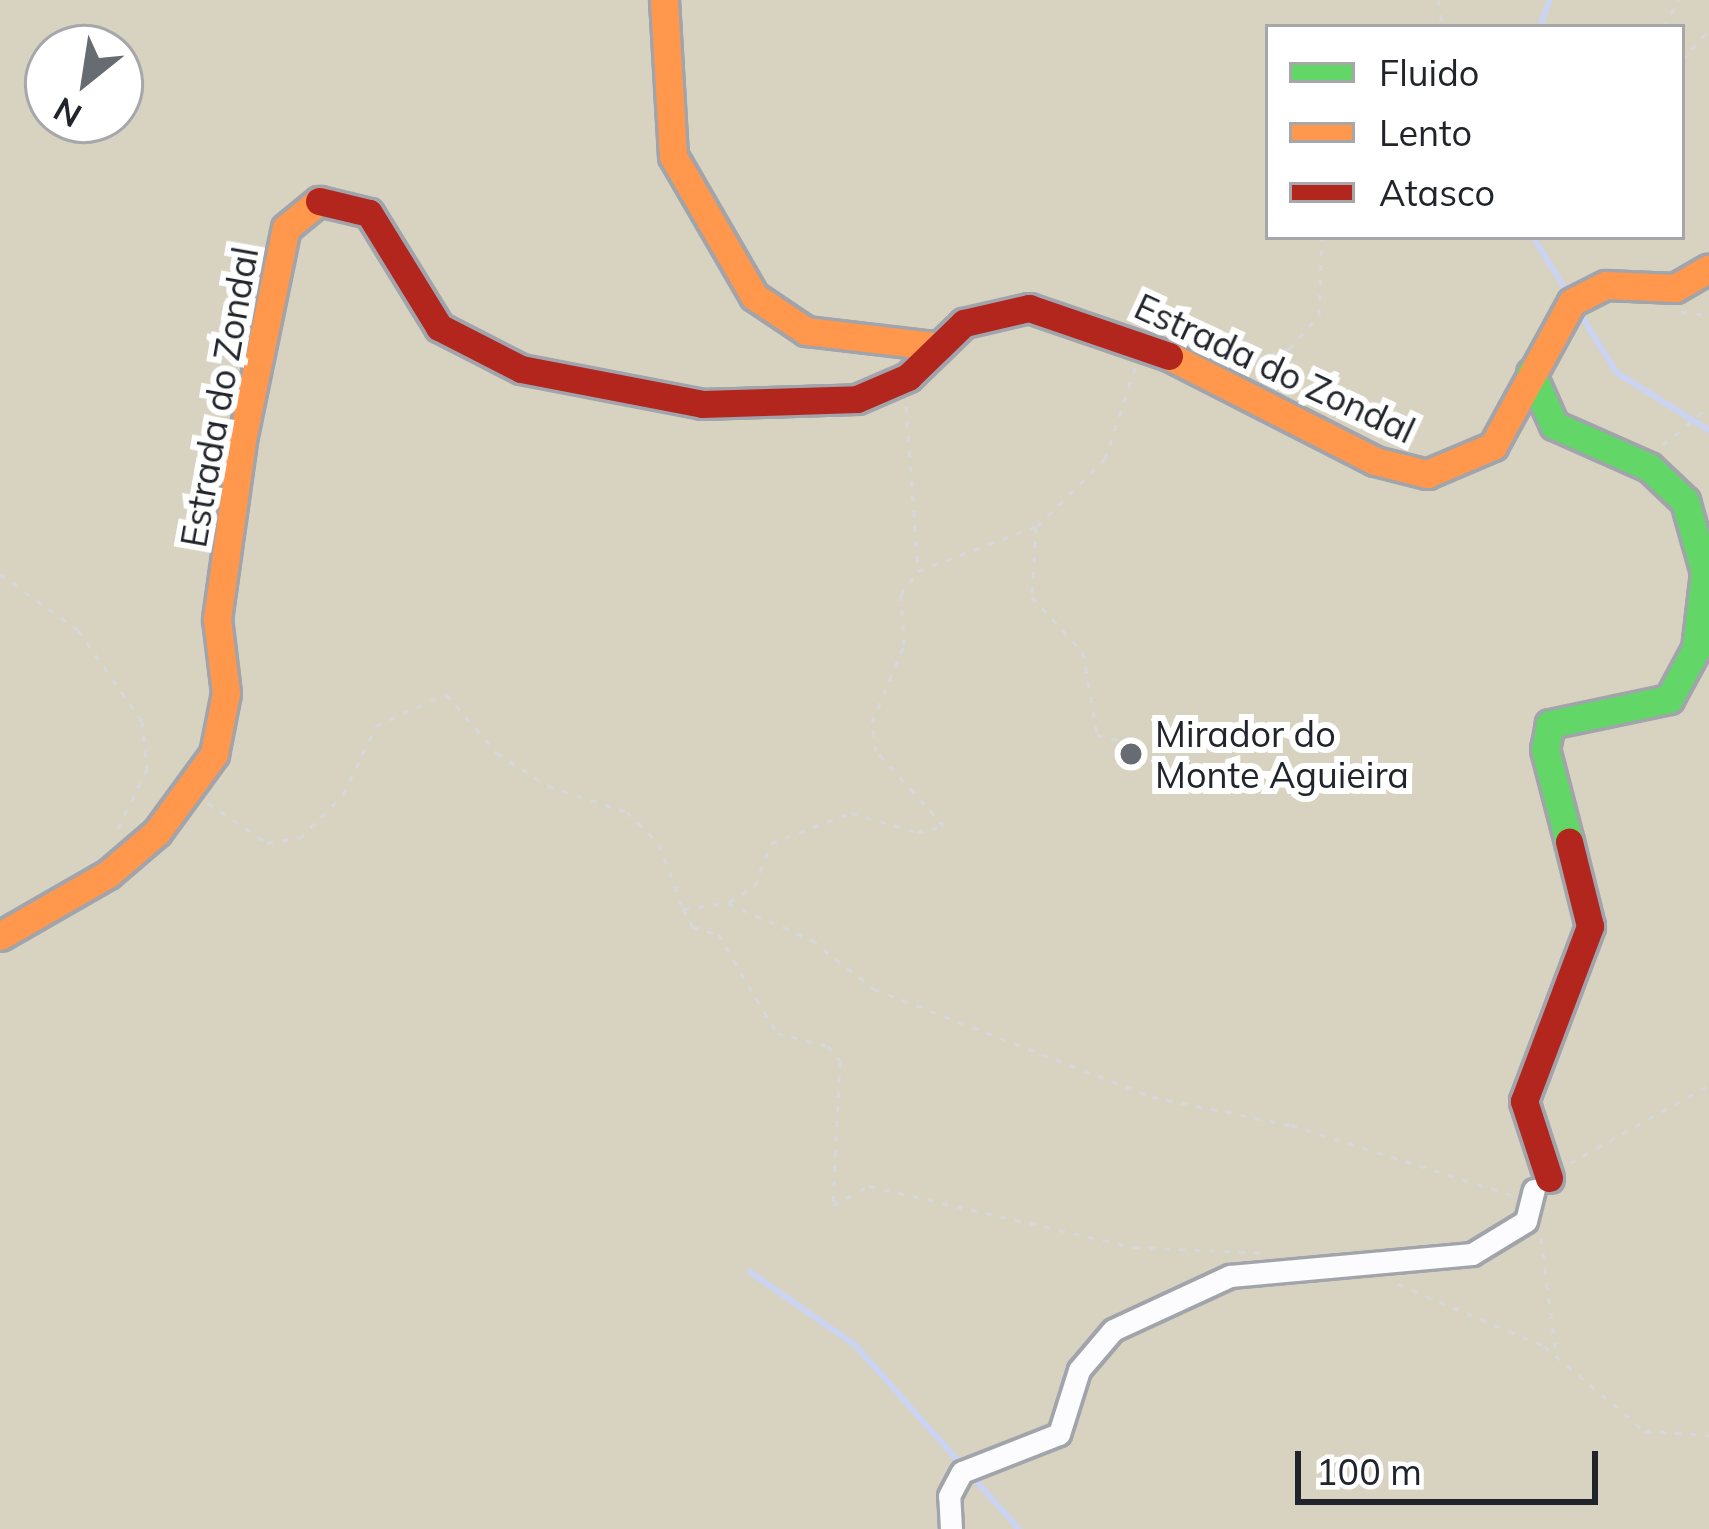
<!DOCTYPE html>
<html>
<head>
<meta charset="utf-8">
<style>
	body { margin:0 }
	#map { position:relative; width:1709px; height:1529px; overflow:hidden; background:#eaeef7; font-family:Mulish,sans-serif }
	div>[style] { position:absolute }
	.forest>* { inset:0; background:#d8d2c0 }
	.stream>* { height:6px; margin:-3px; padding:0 3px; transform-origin:3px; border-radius:3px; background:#cad4f2 }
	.path>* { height:3px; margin-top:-1.5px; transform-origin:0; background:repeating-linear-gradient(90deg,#d6d7da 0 6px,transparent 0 15px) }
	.roads { filter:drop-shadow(3px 0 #a1a4ab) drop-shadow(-3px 0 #a1a4ab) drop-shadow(0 3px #a1a4ab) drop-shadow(0 -3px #a1a4ab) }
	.street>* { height:21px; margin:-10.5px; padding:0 10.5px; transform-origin:10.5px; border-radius:10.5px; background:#fcfcfe }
	.fast>* { height:27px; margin:-13.5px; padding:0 13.5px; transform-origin:13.5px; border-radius:13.5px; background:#63d668 }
	.slow>* { height:27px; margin:-13.5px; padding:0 13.5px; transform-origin:13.5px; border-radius:13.5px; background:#ff974d }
	.jam>* { height:27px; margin:-13.5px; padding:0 13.5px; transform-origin:13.5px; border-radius:13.5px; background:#b3261e }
	.dots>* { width:33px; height:33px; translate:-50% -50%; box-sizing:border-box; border:6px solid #fff; border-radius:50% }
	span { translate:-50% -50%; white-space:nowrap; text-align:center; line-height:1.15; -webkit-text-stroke:12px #fff; paint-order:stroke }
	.street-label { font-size:36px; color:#21242a }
	.poi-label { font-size:36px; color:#21242a }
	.left { translate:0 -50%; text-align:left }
	.legend { position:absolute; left:1265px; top:24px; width:420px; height:216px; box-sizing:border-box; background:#fff; border:3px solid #a6a7aa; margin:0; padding:15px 21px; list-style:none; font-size:36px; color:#21242a }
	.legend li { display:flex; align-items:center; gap:24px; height:60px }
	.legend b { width:60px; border:3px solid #a6a7aa }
	.north { position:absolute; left:24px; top:24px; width:120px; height:120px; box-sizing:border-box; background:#fff; border:3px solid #a6a7aa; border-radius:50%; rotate:210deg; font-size:33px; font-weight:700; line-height:48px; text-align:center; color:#21242a }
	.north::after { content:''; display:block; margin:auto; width:42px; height:54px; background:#676b72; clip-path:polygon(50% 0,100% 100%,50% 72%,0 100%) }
	.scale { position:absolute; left:1295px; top:1451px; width:303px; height:54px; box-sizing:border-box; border:6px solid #21242a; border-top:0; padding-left:15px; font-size:36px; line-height:42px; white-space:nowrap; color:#21242a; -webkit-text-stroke:9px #fff; paint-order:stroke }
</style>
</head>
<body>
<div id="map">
	<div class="forest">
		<div style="clip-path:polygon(evenodd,0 0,1709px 0,1709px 1529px,0 1529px,0 0,1268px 27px,1682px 27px,1682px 237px,1268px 237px,1268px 27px,0 0,48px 48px,120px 48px,120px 120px,48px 120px,48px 48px)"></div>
	</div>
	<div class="stream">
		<div style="left:1540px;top:27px;width:29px;rotate:-70deg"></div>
		<div style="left:1533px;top:237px;width:68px;rotate:58.2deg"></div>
		<div style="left:1579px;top:312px;width:72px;rotate:58.1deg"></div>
		<div style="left:1617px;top:373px;width:108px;rotate:31.8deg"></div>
		<div style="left:750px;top:1272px;width:128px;rotate:34.8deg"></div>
		<div style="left:855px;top:1345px;width:246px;rotate:48.3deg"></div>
	</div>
	<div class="path">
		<div style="left:1438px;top:0;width:27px;rotate:80deg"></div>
		<div style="left:1664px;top:27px;width:31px;rotate:-61deg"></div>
		<div style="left:1682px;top:60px;width:40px;rotate:-48deg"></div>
		<div style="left:1681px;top:312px;width:28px;rotate:6deg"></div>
		<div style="left:1241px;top:363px;width:50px;rotate:-16.3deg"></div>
		<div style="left:1289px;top:349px;width:45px;rotate:-48.6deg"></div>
		<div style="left:1319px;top:315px;width:78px;rotate:-87.8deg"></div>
		<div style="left:906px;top:406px;width:163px;rotate:85.8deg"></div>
		<div style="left:1663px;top:445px;width:60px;rotate:-40.3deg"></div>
		<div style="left:1036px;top:527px;width:70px;rotate:93.3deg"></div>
		<div style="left:1032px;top:597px;width:75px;rotate:47.2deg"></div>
		<div style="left:1083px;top:652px;width:84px;rotate:80.4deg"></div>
		<div style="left:1097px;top:735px;width:45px;rotate:14deg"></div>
		<div style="left:0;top:574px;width:96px;rotate:35.7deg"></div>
		<div style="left:78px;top:630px;width:111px;rotate:54.9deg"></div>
		<div style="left:142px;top:721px;width:48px;rotate:84.1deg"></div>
		<div style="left:147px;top:769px;width:70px;rotate:116.2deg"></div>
		<div style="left:208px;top:803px;width:71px;rotate:34.1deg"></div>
		<div style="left:267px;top:843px;width:33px;rotate:-9deg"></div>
		<div style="left:300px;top:838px;width:61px;rotate:-45deg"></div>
		<div style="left:343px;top:795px;width:76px;rotate:-64.4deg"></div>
		<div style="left:376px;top:726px;width:77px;rotate:-24.6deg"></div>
		<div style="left:446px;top:694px;width:78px;rotate:49.2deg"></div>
		<div style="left:497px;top:753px;width:61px;rotate:32.9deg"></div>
		<div style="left:548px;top:786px;width:83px;rotate:18.2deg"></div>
		<div style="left:627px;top:812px;width:45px;rotate:45deg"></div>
		<div style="left:659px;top:844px;width:69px;rotate:69.7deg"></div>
		<div style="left:683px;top:909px;width:45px;rotate:-7.6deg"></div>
		<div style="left:728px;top:903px;width:92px;rotate:23.8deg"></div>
		<div style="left:812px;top:940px;width:79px;rotate:38.3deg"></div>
		<div style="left:874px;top:989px;width:298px;rotate:21.2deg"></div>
		<div style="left:1152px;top:1097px;width:142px;rotate:11.4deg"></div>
		<div style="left:1291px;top:1125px;width:232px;rotate:17.6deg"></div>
		<div style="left:729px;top:902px;width:31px;rotate:-32deg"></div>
		<div style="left:755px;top:886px;width:46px;rotate:-69.6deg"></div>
		<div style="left:771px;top:843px;width:85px;rotate:-20.6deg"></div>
		<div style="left:851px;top:813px;width:69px;rotate:16.1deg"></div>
		<div style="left:917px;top:832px;width:28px;rotate:-13deg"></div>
		<div style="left:944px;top:826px;width:101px;rotate:-132.2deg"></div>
		<div style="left:876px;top:751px;width:29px;rotate:-98deg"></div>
		<div style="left:872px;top:722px;width:83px;rotate:-67.4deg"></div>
		<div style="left:904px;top:645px;width:50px;rotate:-93.4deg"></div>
		<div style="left:901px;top:595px;width:29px;rotate:-55deg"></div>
		<div style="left:918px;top:571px;width:127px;rotate:-20.7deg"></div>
		<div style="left:1037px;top:526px;width:95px;rotate:-44.6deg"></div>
		<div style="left:1105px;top:459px;width:99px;rotate:-71.7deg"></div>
		<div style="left:683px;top:909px;width:21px;rotate:61deg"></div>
		<div style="left:693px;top:927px;width:26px;rotate:16deg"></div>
		<div style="left:718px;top:934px;width:115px;rotate:59.2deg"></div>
		<div style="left:777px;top:1033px;width:53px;rotate:14.3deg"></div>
		<div style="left:828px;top:1046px;width:19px;rotate:51deg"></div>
		<div style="left:840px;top:1061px;width:144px;rotate:92.8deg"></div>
		<div style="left:833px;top:1205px;width:41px;rotate:-27.8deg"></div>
		<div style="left:869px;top:1186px;width:272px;rotate:13deg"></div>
		<div style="left:1134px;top:1247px;width:132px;rotate:2.6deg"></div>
		<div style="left:1570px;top:1163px;width:159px;rotate:-29.3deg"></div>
		<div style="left:1541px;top:1238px;width:116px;rotate:82.6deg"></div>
		<div style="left:1398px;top:1284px;width:159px;rotate:23deg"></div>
		<div style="left:1544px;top:1346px;width:132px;rotate:40.1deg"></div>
		<div style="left:1645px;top:1431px;width:64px;rotate:3.6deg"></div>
	</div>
	<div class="roads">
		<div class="street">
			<div style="left:951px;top:1529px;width:33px;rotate:-93deg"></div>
			<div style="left:949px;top:1496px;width:27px;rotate:-62deg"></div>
			<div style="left:962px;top:1472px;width:104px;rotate:-21.4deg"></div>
			<div style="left:1059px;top:1434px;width:67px;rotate:-72.6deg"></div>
			<div style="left:1079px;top:1370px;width:52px;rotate:-49.6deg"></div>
			<div style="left:1113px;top:1330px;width:129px;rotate:-24.8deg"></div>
			<div style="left:1230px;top:1276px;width:243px;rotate:-5.2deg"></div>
			<div style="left:1472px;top:1254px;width:63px;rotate:-31.4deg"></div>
			<div style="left:1526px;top:1221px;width:32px;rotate:-76deg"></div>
		</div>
		<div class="fast">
			<div style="left:1531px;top:373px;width:57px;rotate:66.1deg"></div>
			<div style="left:1554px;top:425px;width:104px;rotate:23.9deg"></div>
			<div style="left:1649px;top:467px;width:50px;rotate:43.4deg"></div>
			<div style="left:1685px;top:501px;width:74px;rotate:74.3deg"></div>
			<div style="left:1705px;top:572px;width:78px;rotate:96.7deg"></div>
			<div style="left:1696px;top:649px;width:57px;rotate:118.4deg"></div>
			<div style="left:1669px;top:699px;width:122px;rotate:168.1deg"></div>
			<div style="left:1550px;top:724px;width:25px;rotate:101deg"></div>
			<div style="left:1545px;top:749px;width:96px;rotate:75.5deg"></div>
		</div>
		<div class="slow">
			<div style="left:664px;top:0;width:156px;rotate:86.7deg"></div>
			<div style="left:673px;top:156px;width:162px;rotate:59.9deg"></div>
			<div style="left:754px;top:296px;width:63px;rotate:33.9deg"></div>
			<div style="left:806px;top:331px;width:129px;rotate:6.7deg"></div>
			<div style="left:1169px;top:356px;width:231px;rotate:27deg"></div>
			<div style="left:1375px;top:461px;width:54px;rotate:14deg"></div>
			<div style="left:1427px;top:474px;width:72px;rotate:-23deg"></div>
			<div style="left:1493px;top:446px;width:164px;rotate:-61.3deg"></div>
			<div style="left:1572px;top:302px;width:38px;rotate:-27deg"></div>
			<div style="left:1606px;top:285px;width:69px;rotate:2.5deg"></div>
			<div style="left:1675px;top:288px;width:39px;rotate:-30deg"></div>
			<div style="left:0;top:936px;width:125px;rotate:-29.9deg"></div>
			<div style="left:108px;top:874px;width:65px;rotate:-40.6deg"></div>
			<div style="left:157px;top:832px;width:97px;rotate:-53.8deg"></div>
			<div style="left:214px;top:754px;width:62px;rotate:-78.9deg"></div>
			<div style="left:226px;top:693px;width:75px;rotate:-96.9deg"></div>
			<div style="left:217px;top:619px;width:186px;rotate:-82deg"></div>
			<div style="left:243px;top:435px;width:211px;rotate:-78.3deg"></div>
			<div style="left:286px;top:228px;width:43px;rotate:-39.3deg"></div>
		</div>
		<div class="jam">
			<div style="left:319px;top:201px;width:51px;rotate:13.5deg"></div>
			<div style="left:369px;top:213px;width:134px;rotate:58.4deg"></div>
			<div style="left:439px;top:327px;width:92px;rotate:27.1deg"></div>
			<div style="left:521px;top:369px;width:184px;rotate:10.9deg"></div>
			<div style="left:702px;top:404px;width:155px;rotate:-1.8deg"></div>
			<div style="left:857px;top:399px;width:56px;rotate:-23.3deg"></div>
			<div style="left:908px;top:377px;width:78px;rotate:-44deg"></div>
			<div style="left:964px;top:323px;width:67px;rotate:-13deg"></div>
			<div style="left:1029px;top:308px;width:148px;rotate:18.9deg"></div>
			<div style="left:1549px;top:1178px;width:81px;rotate:-108deg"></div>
			<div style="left:1524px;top:1101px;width:187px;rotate:-69.3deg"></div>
			<div style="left:1590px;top:926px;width:87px;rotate:-104deg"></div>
		</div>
	</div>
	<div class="dots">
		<div style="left:1131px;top:754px;background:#676b72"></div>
	</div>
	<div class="street-label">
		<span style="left:1275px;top:368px;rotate:25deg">Estrada do Zondal</span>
		<span style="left:219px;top:397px;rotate:-80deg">Estrada do Zondal</span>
	</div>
	<div class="poi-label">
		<span class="left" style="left:1155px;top:754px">Mirador do<br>Monte Aguieira</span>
	</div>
	<ul class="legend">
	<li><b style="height:15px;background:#63d668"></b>Fluido</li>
	<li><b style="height:15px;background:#ff974d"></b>Lento</li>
	<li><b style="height:15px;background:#b3261e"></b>Atasco</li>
	</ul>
	<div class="north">N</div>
	<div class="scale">100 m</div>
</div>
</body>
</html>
